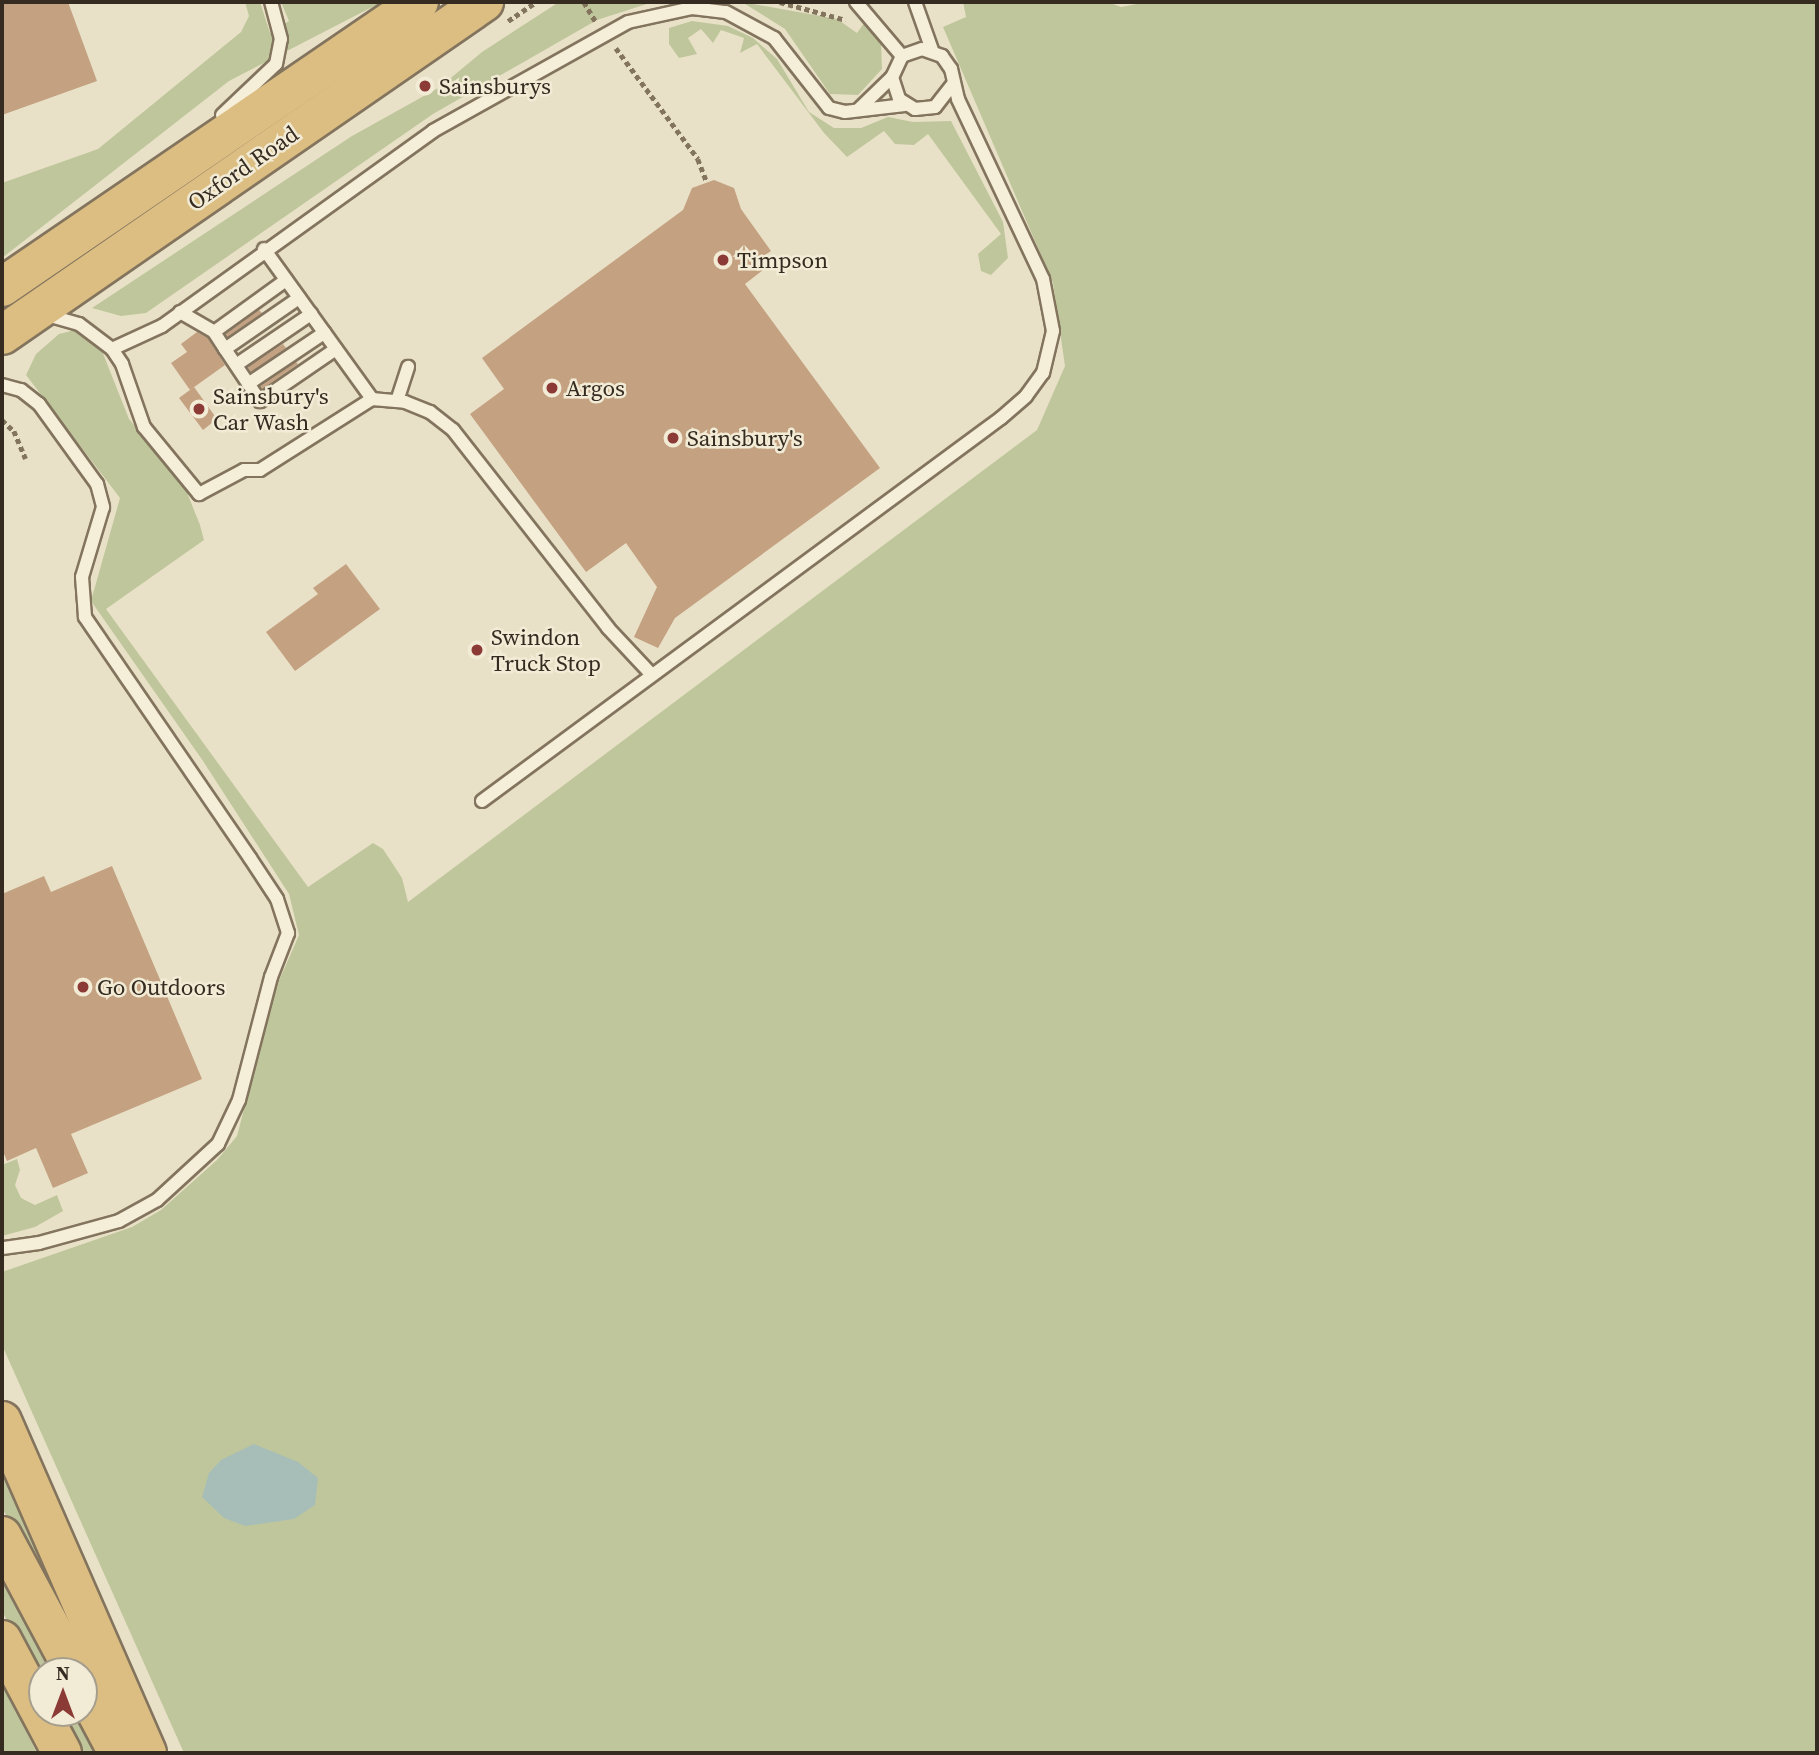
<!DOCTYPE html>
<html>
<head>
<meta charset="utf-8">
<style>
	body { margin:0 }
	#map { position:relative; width:1819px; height:1755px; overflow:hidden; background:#e9e1c7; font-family:"Source Serif 4",serif }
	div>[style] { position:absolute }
	.green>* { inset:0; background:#bfc69c }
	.water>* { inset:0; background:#a7beb8 }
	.building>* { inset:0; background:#c3a181 }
	.path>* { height:4.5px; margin-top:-2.25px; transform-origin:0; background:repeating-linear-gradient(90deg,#83745e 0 5px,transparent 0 8.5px) }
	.roads { filter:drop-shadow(2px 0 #83745e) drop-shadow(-2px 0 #83745e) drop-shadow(0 2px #83745e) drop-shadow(0 -2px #83745e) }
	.service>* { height:12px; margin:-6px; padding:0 6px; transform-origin:6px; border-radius:6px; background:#f5eed9 }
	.trunk>* { height:38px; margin:-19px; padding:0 19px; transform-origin:19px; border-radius:19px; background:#dcbe82 }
	.dots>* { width:19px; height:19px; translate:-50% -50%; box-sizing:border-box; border:4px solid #f2ebd5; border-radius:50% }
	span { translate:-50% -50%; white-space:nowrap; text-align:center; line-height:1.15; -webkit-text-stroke:5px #f2ebd5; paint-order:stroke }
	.poi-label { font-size:23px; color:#352b20 }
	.left { translate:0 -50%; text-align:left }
	.street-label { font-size:23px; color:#352b20 }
	.frame { position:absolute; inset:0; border:4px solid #352b20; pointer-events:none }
	.north { position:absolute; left:28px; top:1657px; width:70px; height:70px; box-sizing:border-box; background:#f2ebd5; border:2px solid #a69e8d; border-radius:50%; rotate:0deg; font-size:19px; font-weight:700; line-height:28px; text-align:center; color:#352b20 }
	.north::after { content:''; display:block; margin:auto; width:24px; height:32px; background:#8b3a35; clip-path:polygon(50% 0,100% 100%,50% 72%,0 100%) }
</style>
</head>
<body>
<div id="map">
	<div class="green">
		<div style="clip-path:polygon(245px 2px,260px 2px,270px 33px,289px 21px,281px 2px,382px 2px,229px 81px,2px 258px,2px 183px,98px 149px,241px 32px,249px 16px)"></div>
		<div style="clip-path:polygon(559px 2px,653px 2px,597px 20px,433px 114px,146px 313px,121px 316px,92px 308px,352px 136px,440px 87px,482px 52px)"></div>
		<div style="clip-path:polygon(742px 2px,837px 19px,857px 33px,864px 23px,881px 43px,882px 69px,858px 95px,830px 94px,785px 29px)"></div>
		<div style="clip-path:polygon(1108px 2px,1121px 7px,1147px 2px,1817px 2px,1817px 1753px,184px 1753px,2px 1345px,2px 1272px,132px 1227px,161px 1210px,217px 1160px,237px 1136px,275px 990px,299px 935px,289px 894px,203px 761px,91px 601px,120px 498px,26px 375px,36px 354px,59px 334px,75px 330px,90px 337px,102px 351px,129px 419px,184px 485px,200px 525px,204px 540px,106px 609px,308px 887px,373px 843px,383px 849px,402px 878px,408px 902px,1037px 430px,1065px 366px,1053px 283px,943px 27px,966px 17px,963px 2px)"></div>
		<div style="clip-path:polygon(692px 21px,728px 26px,753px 38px,777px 59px,809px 112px,834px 128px,861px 128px,888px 117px,913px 122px,951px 121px,1003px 222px,1008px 258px,991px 275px,981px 271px,978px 254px,1001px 234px,928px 134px,914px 145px,895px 144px,884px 131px,847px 157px,824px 133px,757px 44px,740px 53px,744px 38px,721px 30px,713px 43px,701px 29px,688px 38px,697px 54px,679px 58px,669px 44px,669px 28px)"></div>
		<div style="clip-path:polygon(17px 1159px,20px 1170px,15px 1185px,21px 1198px,35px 1205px,57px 1195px,63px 1211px,35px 1227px,2px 1236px,2px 1165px)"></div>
		<div style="clip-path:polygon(2px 1468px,36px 1545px,78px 1645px,2px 1508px)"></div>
		<div style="clip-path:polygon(2px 1571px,56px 1671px,42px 1671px,42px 1687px,2px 1611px)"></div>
		<div style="clip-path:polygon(2px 1683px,37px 1753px,2px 1753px)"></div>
		<div style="clip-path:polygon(56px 1713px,79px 1713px,101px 1753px,77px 1753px)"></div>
	</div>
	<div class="water">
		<div style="clip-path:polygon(254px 1444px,298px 1462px,318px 1478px,315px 1505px,294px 1519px,245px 1526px,224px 1518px,202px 1497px,209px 1473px,221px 1460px)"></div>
	</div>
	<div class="building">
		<div style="clip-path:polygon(2px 2px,68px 2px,97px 81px,2px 115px)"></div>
		<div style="clip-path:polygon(714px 180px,734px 188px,741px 209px,771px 251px,756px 261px,763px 270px,745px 284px,880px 468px,675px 618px,658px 648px,634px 637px,657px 587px,626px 543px,586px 572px,470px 414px,504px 389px,482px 358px,683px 210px,692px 188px)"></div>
		<div style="clip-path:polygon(259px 310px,262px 313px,227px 337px,226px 334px)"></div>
		<div style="clip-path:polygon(197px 332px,208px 338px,225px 365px,190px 390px,171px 363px,187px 352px,181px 344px)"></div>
		<div style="clip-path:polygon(283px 344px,286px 348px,251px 372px,248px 367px)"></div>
		<div style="clip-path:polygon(296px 362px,298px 364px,262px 389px,261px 386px)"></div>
		<div style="clip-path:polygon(194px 387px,217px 419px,203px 430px,179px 398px)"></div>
		<div style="clip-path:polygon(346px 564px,380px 609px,295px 671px,266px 632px,318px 594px,313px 588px)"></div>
		<div style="clip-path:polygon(112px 866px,202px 1079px,71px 1134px,88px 1173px,53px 1188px,36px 1148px,7px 1161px,2px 1149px,2px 894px,44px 876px,51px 892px)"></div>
	</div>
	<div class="path">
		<div style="left:584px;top:2px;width:23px;rotate:59deg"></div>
		<div style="left:780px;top:2px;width:68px;rotate:15.3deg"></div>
		<div style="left:508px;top:21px;width:34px;rotate:-34deg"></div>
		<div style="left:616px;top:48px;width:138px;rotate:53.5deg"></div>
		<div style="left:698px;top:159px;width:25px;rotate:69deg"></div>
		<div style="left:2px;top:420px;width:16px;rotate:43deg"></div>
		<div style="left:14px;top:431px;width:30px;rotate:67deg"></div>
	</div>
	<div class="roads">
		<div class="service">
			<div style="left:856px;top:2px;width:71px;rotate:49.6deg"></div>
			<div style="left:915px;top:2px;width:51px;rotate:70.5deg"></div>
			<div style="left:859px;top:109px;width:46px;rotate:-44.1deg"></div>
			<div style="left:222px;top:115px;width:74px;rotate:-43.4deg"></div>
			<div style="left:276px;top:64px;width:25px;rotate:-79deg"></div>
			<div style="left:281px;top:39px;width:38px;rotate:-105deg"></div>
			<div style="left:264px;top:249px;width:185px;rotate:54.2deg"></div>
			<div style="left:180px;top:312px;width:39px;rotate:30deg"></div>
			<div style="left:214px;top:332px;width:89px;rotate:-35.8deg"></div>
			<div style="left:47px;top:315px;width:33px;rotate:16deg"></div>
			<div style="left:79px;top:324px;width:41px;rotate:37.1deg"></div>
			<div style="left:112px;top:349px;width:18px;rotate:56deg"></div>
			<div style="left:122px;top:364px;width:67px;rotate:70.8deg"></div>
			<div style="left:144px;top:427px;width:87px;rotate:50.6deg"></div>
			<div style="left:199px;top:494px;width:51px;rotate:-28.1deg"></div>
			<div style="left:244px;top:470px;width:16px"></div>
			<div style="left:260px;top:470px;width:133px;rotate:-32.4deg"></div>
			<div style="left:372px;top:399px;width:33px;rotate:5deg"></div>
			<div style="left:405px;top:402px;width:27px;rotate:22deg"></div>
			<div style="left:430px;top:412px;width:29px;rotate:38deg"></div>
			<div style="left:453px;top:430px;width:251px;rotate:51.9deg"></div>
			<div style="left:608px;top:628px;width:64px;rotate:46.9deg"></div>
			<div style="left:214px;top:332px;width:20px;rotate:57deg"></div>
			<div style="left:225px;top:349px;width:90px;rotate:-34.6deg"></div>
			<div style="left:112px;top:349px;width:55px;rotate:-24.7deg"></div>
			<div style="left:162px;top:326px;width:334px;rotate:-35.7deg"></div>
			<div style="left:433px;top:131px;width:223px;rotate:-29.2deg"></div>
			<div style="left:628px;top:22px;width:66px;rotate:-12.3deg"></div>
			<div style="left:692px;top:8px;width:34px;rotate:7deg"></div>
			<div style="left:726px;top:12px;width:55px;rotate:28.4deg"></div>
			<div style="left:774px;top:38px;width:89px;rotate:51.8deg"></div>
			<div style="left:829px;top:108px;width:16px;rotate:14deg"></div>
			<div style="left:845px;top:112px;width:60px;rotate:-6.7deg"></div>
			<div style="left:225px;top:349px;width:63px;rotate:56.1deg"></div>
			<div style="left:260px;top:401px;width:92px;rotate:-34.4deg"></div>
			<div style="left:236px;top:365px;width:91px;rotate:-34.2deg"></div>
			<div style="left:248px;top:384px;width:92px;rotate:-33.9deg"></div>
			<div style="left:2px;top:385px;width:20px;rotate:15deg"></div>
			<div style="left:21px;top:390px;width:23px;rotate:38deg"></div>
			<div style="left:39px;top:404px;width:99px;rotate:54.1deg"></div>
			<div style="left:97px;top:484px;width:24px;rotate:75deg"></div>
			<div style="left:103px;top:507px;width:73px;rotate:106.7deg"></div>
			<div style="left:82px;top:577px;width:40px;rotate:85.7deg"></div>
			<div style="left:85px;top:617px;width:292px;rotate:55.6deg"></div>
			<div style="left:250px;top:858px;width:49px;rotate:56.6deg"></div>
			<div style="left:277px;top:899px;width:36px;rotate:72deg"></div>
			<div style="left:288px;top:933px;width:47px;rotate:111.1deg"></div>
			<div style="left:271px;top:977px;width:127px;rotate:104.6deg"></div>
			<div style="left:239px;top:1100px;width:49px;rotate:115.5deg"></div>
			<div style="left:218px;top:1144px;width:83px;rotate:137.4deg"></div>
			<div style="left:157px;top:1200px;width:43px;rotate:151.1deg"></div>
			<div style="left:119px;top:1221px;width:83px;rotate:164.6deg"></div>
			<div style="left:39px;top:1243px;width:37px;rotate:172deg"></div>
			<div style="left:397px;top:401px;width:36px;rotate:-72deg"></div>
			<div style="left:482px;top:801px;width:645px;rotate:-36.43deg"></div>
			<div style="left:1001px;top:418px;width:33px;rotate:-41deg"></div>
			<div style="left:1026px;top:396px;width:29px;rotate:-54deg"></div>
			<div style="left:1043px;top:373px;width:43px;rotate:-76.6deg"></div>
			<div style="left:1053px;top:331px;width:53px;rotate:-100.9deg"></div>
			<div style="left:1043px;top:279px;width:199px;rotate:-115.3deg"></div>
			<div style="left:958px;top:99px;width:31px;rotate:-103deg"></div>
			<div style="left:951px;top:69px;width:16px;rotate:-125deg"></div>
			<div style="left:942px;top:56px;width:21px;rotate:-161deg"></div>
			<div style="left:922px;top:49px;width:21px;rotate:161deg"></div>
			<div style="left:902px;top:56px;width:23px;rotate:115deg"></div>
			<div style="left:892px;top:77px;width:23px;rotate:72deg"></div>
			<div style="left:899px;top:99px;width:19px;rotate:32deg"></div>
			<div style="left:915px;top:109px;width:20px;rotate:-6deg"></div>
			<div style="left:935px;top:107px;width:29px;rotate:-52deg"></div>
		</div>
		<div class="trunk">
			<div style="left:2px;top:287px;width:505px;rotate:-34.35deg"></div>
			<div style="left:2px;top:335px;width:586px;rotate:-34.64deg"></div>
			<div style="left:2px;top:1421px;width:362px;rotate:66.4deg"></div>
			<div style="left:2px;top:1536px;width:153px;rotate:61.9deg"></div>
			<div style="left:2px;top:1640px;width:128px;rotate:62deg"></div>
			<div style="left:84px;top:1689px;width:72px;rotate:62deg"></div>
		</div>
	</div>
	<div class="dots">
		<div style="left:425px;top:86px;background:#8b3a35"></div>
		<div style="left:723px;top:260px;background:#8b3a35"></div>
		<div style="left:552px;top:388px;background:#8b3a35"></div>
		<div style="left:199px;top:409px;background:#8b3a35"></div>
		<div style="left:673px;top:438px;background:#8b3a35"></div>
		<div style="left:477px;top:650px;background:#8b3a35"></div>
		<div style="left:83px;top:987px;background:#8b3a35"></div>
	</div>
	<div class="poi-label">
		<span class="left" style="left:439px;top:86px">Sainsburys</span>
		<span class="left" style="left:737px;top:260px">Timpson</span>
		<span class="left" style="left:566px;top:388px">Argos</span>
		<span class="left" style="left:213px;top:409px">Sainsbury's<br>Car Wash</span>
		<span class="left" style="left:687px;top:438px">Sainsbury's</span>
		<span class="left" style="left:491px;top:650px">Swindon<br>Truck Stop</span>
		<span class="left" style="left:97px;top:987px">Go Outdoors</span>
	</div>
	<div class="street-label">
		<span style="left:243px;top:168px;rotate:-35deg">Oxford Road</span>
	</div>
	<div class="frame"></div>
	<div class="north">N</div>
</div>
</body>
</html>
